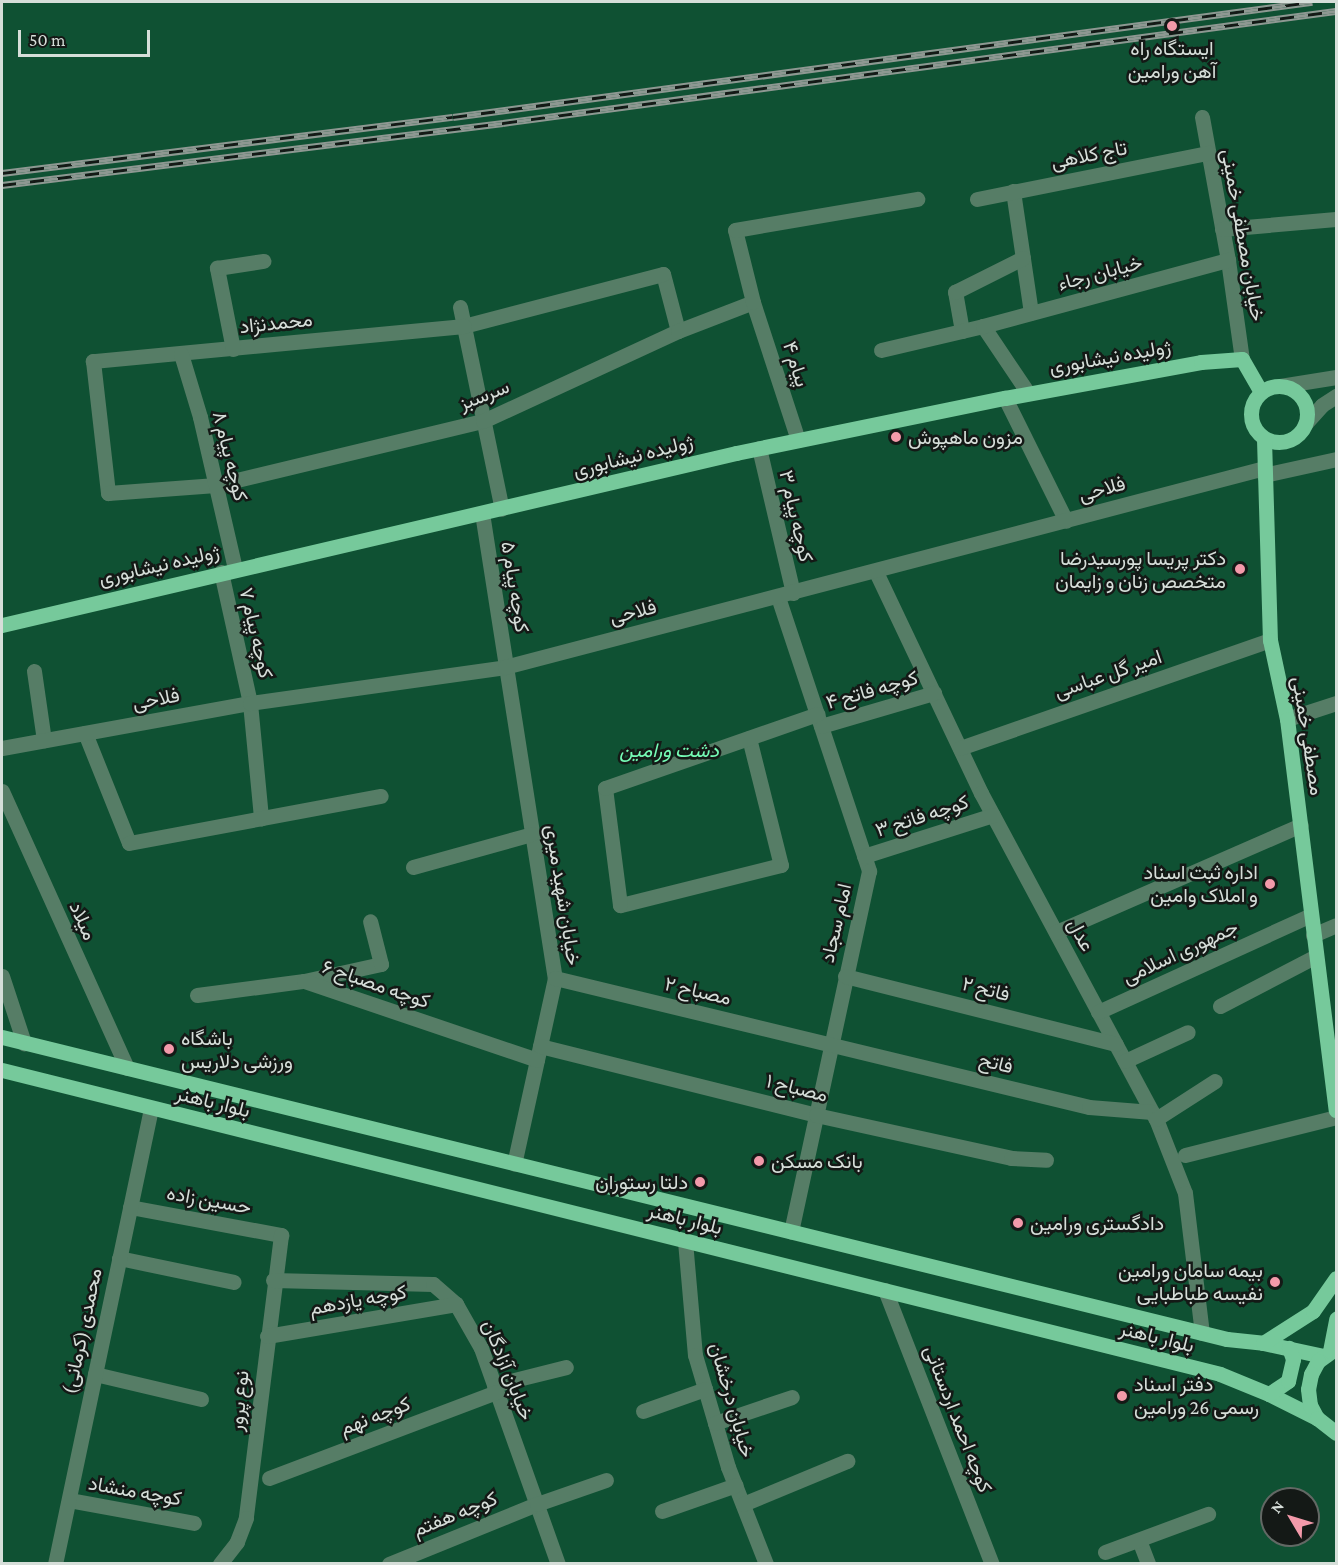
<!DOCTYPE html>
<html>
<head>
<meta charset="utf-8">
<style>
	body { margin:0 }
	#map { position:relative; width:1338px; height:1565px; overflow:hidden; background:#27332c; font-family:"Crimson Pro",Vazirmatn,serif }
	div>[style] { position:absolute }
	.green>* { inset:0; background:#0f5133 }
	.minor>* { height:15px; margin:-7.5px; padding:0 7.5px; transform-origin:7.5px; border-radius:7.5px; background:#567d66 }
	.major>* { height:15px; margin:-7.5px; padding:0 7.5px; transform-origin:7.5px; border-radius:7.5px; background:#76c99b }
	.major>.ring { margin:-7.5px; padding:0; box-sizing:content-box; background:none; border:15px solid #76c99b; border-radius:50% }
	.rail>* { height:7px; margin-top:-3.5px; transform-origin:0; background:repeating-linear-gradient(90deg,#141916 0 14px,#8e9892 0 28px); box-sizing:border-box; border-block:2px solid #8e9892 }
	.dots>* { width:16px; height:16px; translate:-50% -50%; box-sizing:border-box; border:3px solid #141916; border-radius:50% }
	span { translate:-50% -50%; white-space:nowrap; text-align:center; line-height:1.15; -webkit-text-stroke:5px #141916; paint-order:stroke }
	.poi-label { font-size:20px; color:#d6ded9 }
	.left { translate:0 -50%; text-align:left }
	.right { translate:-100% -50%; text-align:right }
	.street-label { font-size:20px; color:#d6ded9 }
	.park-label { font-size:20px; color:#76fcb6; font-style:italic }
	.frame { position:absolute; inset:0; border:3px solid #d6ded9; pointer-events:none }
	.north { position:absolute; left:1260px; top:1487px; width:60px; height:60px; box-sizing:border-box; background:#141916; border:2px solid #626864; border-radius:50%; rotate:308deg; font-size:16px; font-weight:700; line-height:24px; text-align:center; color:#d6ded9 }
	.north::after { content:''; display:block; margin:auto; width:21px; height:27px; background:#f39aaa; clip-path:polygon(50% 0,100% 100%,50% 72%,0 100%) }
	.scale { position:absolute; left:18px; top:30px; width:132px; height:27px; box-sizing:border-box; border:3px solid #d6ded9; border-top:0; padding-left:8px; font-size:18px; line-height:21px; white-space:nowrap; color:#d6ded9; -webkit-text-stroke:4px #141916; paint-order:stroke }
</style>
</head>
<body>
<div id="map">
	<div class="green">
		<div style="clip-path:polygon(evenodd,2px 2px,1336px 2px,1336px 1563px,2px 1564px,2px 2px,1272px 1499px,1308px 1499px,1308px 1535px,1272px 1535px,1272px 1499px)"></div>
	</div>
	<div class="minor">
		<div style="left:1202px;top:117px;width:145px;rotate:79.7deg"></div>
		<div style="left:1228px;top:260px;width:100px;rotate:82deg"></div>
		<div style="left:1013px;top:191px;width:123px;rotate:81.6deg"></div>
		<div style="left:977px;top:199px;width:236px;rotate:-11.3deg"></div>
		<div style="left:1222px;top:229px;width:114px;rotate:-5deg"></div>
		<div style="left:460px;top:307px;width:206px;rotate:78.3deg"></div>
		<div style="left:983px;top:326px;width:81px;rotate:56.1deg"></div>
		<div style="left:678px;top:331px;width:59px;rotate:-104.7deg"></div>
		<div style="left:663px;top:274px;width:206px;rotate:165.4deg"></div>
		<div style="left:464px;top:326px;width:373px;rotate:174.6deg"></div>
		<div style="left:93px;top:361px;width:133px;rotate:83.5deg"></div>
		<div style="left:108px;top:493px;width:108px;rotate:-4.2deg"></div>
		<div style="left:216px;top:485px;width:275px;rotate:-13.5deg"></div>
		<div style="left:483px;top:421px;width:215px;rotate:-24.8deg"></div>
		<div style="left:678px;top:331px;width:80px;rotate:-21.1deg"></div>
		<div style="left:962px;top:331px;width:40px;rotate:-100deg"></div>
		<div style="left:955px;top:292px;width:76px;rotate:-26.6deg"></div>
		<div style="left:233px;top:349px;width:83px;rotate:-101.2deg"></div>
		<div style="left:217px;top:268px;width:47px;rotate:-8.7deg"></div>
		<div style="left:881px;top:350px;width:105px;rotate:-13.2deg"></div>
		<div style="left:983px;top:326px;width:254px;rotate:-15.1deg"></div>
		<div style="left:181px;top:354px;width:66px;rotate:73.2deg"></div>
		<div style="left:200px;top:417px;width:156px;rotate:77deg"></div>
		<div style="left:1280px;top:386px;width:57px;rotate:-9.1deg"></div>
		<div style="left:1005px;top:398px;width:137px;rotate:63.6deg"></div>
		<div style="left:1305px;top:424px;width:25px;rotate:-48deg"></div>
		<div style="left:1322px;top:405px;width:17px;rotate:-33deg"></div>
		<div style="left:798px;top:440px;width:145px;rotate:-108.1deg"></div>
		<div style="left:753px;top:302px;width:74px;rotate:-104deg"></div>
		<div style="left:735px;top:230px;width:185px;rotate:-9.7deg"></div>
		<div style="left:759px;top:448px;width:149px;rotate:76.8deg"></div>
		<div style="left:1264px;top:475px;width:74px;rotate:-12.5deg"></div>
		<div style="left:482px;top:513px;width:471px;rotate:81.1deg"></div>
		<div style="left:555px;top:978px;width:190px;rotate:102.4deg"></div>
		<div style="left:221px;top:572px;width:134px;rotate:77.5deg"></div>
		<div style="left:250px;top:703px;width:116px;rotate:84.5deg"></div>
		<div style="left:876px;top:572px;width:245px;rotate:64.6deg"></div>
		<div style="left:981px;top:793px;width:370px;rotate:61.8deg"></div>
		<div style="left:1156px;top:1119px;width:79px;rotate:68.6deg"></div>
		<div style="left:1185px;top:1193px;width:141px;rotate:83.1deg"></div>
		<div style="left:778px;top:597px;width:289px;rotate:71.6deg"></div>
		<div style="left:869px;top:871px;width:369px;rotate:102.2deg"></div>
		<div style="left:34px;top:671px;width:70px;rotate:81.8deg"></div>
		<div style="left:1287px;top:719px;width:52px;rotate:-18.1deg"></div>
		<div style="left:821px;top:726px;width:118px;rotate:-16.3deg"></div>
		<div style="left:85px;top:733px;width:118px;rotate:68.2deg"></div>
		<div style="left:129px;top:843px;width:256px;rotate:-10.6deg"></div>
		<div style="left:749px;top:738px;width:131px;rotate:75.9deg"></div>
		<div style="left:781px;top:865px;width:166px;rotate:166deg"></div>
		<div style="left:620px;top:905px;width:118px;rotate:-97.3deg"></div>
		<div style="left:605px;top:788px;width:225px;rotate:-19.2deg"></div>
		<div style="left:2px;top:748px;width:252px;rotate:-10.3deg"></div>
		<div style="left:250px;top:703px;width:258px;rotate:-8deg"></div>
		<div style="left:505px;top:667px;width:785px;rotate:-14.69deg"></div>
		<div style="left:960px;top:748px;width:328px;rotate:-19.2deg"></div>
		<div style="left:2px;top:791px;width:304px;rotate:65.7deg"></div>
		<div style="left:864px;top:856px;width:135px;rotate:-17.6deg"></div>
		<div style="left:413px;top:867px;width:123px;rotate:-15.5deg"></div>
		<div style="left:1056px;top:932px;width:267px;rotate:-23.6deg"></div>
		<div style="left:1313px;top:935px;width:25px;rotate:-23deg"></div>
		<div style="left:2px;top:976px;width:71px;rotate:71.8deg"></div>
		<div style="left:845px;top:976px;width:279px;rotate:14.1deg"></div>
		<div style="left:555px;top:978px;width:549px;rotate:13.58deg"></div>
		<div style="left:1089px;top:1107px;width:63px;rotate:4.5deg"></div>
		<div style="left:304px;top:981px;width:79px;rotate:-12.4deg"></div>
		<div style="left:381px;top:964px;width:44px;rotate:-104.3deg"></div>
		<div style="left:197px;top:995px;width:108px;rotate:-7.5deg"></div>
		<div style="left:304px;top:981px;width:246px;rotate:18.7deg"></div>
		<div style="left:1220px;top:1006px;width:108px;rotate:-27.5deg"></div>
		<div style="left:1098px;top:1012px;width:234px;rotate:-24.5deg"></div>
		<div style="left:540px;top:1046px;width:284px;rotate:14deg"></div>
		<div style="left:816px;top:1115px;width:200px;rotate:12.4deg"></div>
		<div style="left:1011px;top:1158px;width:35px;rotate:3deg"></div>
		<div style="left:1125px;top:1061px;width:69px;rotate:-24.7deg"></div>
		<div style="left:1156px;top:1119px;width:70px;rotate:-32.8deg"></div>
		<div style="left:1185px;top:1155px;width:156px;rotate:-14.1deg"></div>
		<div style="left:130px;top:1207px;width:154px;rotate:10.5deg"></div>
		<div style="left:281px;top:1235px;width:285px;rotate:97.1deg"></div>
		<div style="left:246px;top:1518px;width:26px;rotate:111deg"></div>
		<div style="left:237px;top:1542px;width:28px;rotate:128deg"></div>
		<div style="left:685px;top:1241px;width:114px;rotate:85deg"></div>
		<div style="left:695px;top:1355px;width:117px;rotate:73.6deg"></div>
		<div style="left:728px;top:1467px;width:104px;rotate:68.6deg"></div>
		<div style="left:119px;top:1258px;width:117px;rotate:11.8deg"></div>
		<div style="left:273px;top:1280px;width:160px;rotate:1.4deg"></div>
		<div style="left:433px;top:1284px;width:30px;rotate:41deg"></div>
		<div style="left:456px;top:1304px;width:51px;rotate:60.4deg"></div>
		<div style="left:481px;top:1348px;width:229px;rotate:70.4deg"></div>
		<div style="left:885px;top:1290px;width:294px;rotate:68.7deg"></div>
		<div style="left:267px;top:1336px;width:192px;rotate:-9.6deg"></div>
		<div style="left:95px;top:1374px;width:109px;rotate:13.3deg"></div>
		<div style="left:494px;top:1385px;width:74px;rotate:-14deg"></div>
		<div style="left:643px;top:1411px;width:66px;rotate:-19.5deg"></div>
		<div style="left:715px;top:1423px;width:81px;rotate:-18.7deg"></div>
		<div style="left:269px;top:1478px;width:243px;rotate:-20.7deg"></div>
		<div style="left:69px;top:1500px;width:127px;rotate:10.4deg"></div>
		<div style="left:743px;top:1504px;width:113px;rotate:-22.5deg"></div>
		<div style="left:662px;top:1511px;width:78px;rotate:-19.4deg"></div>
		<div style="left:1139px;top:1540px;width:26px;rotate:69deg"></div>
		<div style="left:1105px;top:1552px;width:110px;rotate:-20.3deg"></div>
		<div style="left:55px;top:1564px;width:466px;rotate:-78.1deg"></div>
		<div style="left:389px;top:1564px;width:160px;rotate:-22.1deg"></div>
		<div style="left:537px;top:1504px;width:73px;rotate:-19.2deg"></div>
	</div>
	<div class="major">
		<div class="ring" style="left:1251px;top:386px;width:41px;height:41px"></div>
		<div style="left:1264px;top:439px;width:201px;rotate:88.3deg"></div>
		<div style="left:1270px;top:640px;width:81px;rotate:77.9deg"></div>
		<div style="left:1287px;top:719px;width:394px;rotate:82.9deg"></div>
		<div style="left:2px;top:625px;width:754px;rotate:-13.19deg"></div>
		<div style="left:736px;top:453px;width:275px;rotate:-11.6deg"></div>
		<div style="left:1005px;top:398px;width:199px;rotate:-10.4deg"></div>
		<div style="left:1201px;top:362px;width:41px;rotate:-4.2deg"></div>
		<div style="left:1242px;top:359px;width:38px;rotate:60deg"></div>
		<div style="left:2px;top:1037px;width:1262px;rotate:13.85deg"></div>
		<div style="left:1227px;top:1339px;width:36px;rotate:6deg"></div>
		<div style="left:1263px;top:1343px;width:61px;rotate:12.2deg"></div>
		<div style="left:2px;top:1070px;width:1255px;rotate:14.01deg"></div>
		<div style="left:1220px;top:1374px;width:53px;rotate:22.2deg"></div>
		<div style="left:1269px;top:1394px;width:54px;rotate:26.6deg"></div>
		<div style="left:1263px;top:1343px;width:59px;rotate:-32.6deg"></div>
		<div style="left:1313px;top:1311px;width:40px;rotate:-55.1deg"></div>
		<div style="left:1336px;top:1348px;width:22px;rotate:144deg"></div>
		<div style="left:1318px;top:1361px;width:15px;rotate:118deg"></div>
		<div style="left:1311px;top:1374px;width:15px;rotate:101deg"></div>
		<div style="left:1308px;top:1389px;width:16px;rotate:83deg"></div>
		<div style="left:1310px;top:1405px;width:15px;rotate:62deg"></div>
		<div style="left:1317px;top:1418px;width:24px;rotate:38deg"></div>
		<div style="left:1330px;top:1351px;width:33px;rotate:-79deg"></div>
		<div style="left:1269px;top:1394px;width:23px;rotate:-34deg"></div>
		<div style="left:1288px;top:1381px;width:23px;rotate:-77deg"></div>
		<div style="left:1293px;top:1359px;width:12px;rotate:-110deg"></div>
	</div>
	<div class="rail">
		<div style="left:2px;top:173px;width:454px;rotate:-7.1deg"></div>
		<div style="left:453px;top:117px;width:867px;rotate:-7.63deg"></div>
		<div style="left:2px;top:185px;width:505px;rotate:-7.05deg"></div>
		<div style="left:503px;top:123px;width:840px;rotate:-7.66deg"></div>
	</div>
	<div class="dots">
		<div style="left:1172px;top:26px;background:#f39aaa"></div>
		<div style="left:896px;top:437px;background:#f39aaa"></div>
		<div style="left:1240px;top:569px;background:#f39aaa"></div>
		<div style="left:1270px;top:884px;background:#f39aaa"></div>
		<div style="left:169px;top:1049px;background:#f39aaa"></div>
		<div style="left:759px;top:1161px;background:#f39aaa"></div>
		<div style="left:700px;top:1182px;background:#f39aaa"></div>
		<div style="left:1018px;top:1223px;background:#f39aaa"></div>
		<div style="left:1275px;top:1282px;background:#f39aaa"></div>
		<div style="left:1122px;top:1396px;background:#f39aaa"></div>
	</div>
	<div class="poi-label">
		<span style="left:1172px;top:60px">ایستگاه راه<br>آهن ورامین</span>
		<span class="left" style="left:908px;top:437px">مزون ماهپوش</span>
		<span class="right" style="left:1226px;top:570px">دکتر پریسا پورسیدرضا<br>متخصص زنان و زایمان</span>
		<span class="right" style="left:1258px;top:884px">اداره ثبت اسناد<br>و املاک وامین</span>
		<span class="left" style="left:181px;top:1050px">باشگاه<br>ورزشی دلاریس</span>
		<span class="left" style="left:771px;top:1161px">بانک مسکن</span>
		<span class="right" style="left:688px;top:1182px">دلتا رستوران</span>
		<span class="left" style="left:1030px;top:1223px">دادگستری ورامین</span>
		<span class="right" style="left:1263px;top:1282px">بیمه سامان ورامین<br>نفیسه طباطبایی</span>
		<span class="left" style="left:1134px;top:1396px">دفتر اسناد<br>رسمی 26 ورامین</span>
	</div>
	<div class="street-label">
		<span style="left:1089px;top:155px;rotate:-11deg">تاج کلاهی</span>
		<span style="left:1243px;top:235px;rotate:80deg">خیابان مصطفی خمینی</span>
		<span style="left:1100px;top:273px;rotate:-15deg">خیابان رجاء</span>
		<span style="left:276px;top:323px;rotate:-6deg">محمدنژاد</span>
		<span style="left:1110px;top:357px;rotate:-10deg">ژولیده نیشابوری</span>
		<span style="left:796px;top:364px;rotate:72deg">پیام ۴</span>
		<span style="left:484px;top:395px;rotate:-21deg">سرسبز</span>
		<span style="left:230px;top:456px;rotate:76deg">کوچه پیام ۸</span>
		<span style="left:633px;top:456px;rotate:-14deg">ژولیده نیشابوری</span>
		<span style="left:1102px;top:489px;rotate:-15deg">فلاحی</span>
		<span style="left:796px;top:516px;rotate:77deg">کوچه پیام ۳</span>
		<span style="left:159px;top:565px;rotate:-13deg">ژولیده نیشابوری</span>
		<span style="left:515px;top:587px;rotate:81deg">کوچه پیام ۵</span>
		<span style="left:633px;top:612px;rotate:-14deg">فلاحی</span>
		<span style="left:256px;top:633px;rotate:77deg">کوچه پیام ۷</span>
		<span style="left:1108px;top:674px;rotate:-19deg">امیر گل عباسی</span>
		<span style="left:872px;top:690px;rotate:-16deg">کوچه فاتح ۴</span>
		<span style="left:156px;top:699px;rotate:-10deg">فلاحی</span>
		<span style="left:1308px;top:736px;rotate:81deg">مصطفی خمینی</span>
		<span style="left:922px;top:816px;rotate:-18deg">کوچه فاتح ۳</span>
		<span style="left:563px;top:895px;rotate:81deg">خیابان شهید میری</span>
		<span style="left:83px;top:921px;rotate:66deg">میلاد</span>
		<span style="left:836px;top:923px;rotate:-77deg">امام سجاد</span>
		<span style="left:1081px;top:935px;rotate:62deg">عدل</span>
		<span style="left:1180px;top:952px;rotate:-25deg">جمهوری اسلامی</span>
		<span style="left:376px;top:984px;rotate:19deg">کوچه مصباح ۶</span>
		<span style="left:986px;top:989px;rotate:14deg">فاتح ۲</span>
		<span style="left:698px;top:991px;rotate:13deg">مصباح ۲</span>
		<span style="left:996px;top:1063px;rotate:14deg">فاتح</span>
		<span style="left:797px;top:1088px;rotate:14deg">مصباح ۱</span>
		<span style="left:213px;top:1102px;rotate:14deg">بلوار باهنر</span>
		<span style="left:209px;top:1200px;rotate:10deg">حسین زاده</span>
		<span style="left:685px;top:1219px;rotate:14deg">بلوار باهنر</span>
		<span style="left:358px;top:1300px;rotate:-10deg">کوچه یازدهم</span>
		<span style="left:82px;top:1331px;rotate:-78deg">محمدی (کرمانی)</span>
		<span style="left:1157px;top:1337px;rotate:14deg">بلوار باهنر</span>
		<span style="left:508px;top:1370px;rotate:68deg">خیابان آزادگان</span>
		<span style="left:732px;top:1400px;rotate:74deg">خیابان درخشان</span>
		<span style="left:239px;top:1401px;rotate:-84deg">نوع پرور</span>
		<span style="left:375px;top:1416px;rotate:-21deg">کوچه نهم</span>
		<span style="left:958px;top:1419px;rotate:69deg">کوچه احمد اردستانی</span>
		<span style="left:135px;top:1491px;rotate:10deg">کوچه منشاد</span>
		<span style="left:455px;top:1514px;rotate:-22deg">کوچه هفتم</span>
	</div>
	<div class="park-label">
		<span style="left:669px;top:750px">دشت ورامین</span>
	</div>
	<div class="frame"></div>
	<div class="north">N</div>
	<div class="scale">50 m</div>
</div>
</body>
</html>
